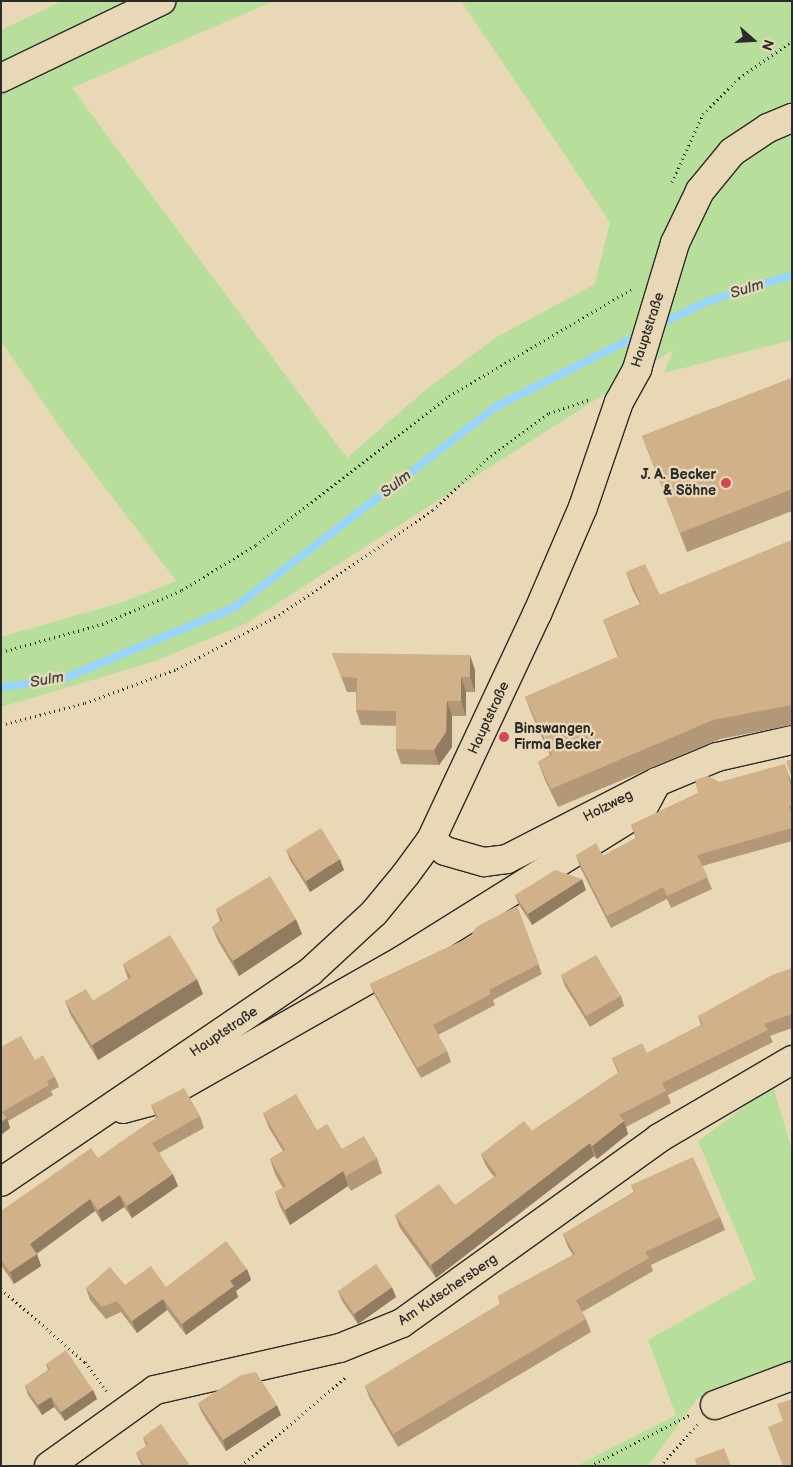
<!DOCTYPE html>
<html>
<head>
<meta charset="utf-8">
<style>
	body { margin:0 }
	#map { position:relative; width:793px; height:1467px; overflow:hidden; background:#e9d8b5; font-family:"Balsamiq Sans",sans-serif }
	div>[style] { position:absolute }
	.green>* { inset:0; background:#b7df9b }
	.stream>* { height:8px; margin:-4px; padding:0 4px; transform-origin:4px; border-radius:4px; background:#99d5fa }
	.path>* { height:3px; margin-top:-1.5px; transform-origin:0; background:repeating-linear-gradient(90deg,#2b2b2b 0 1px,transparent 0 5px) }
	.roads { filter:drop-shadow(1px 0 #2b2b2b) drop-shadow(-1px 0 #2b2b2b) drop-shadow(0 1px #2b2b2b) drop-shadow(0 -1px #2b2b2b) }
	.minor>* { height:28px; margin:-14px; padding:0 14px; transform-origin:14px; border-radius:14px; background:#e9d8b5 }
	.major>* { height:28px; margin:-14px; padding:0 14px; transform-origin:14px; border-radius:14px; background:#e9d8b5 }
	.wall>* { inset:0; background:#b39877 }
	.shaded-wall>* { inset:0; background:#927c61 }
	.building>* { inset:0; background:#d0b18a }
	.dots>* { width:14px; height:14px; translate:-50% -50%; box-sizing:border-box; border:2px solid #e9d8b5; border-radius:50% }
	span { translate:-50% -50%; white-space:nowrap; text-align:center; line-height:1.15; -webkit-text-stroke:5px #e9d8b5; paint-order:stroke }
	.street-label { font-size:14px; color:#2b2b2b }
	.poi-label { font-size:14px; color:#2b2b2b; font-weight:700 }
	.right { translate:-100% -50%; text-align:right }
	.left { translate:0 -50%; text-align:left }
	.water-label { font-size:15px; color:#3c444a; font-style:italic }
	.frame { position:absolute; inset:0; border:2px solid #2b2b2b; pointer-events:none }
	.north { position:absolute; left:728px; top:15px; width:50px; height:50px; -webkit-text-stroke:4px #e9d8b5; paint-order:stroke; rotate:109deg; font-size:14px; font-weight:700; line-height:20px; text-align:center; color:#2b2b2b }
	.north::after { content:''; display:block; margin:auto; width:18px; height:22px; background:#2b2b2b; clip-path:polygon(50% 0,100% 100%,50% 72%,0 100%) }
</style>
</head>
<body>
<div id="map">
	<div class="green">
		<div style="clip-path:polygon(62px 1px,274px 1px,72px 88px,347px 458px,423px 392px,497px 337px,595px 284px,610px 222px,461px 1px,792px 1px,792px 340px,664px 373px,673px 350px,245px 624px,153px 662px,1px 707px,1px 637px,123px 602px,176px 581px,66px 436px,1px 341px,1px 30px)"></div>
		<div style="clip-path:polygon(773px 1086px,792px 1150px,792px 1361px,697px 1399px,648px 1466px,577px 1466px,676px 1415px,648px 1340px,756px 1279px,698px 1141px)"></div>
	</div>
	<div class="stream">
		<div style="left:658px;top:325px;width:55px;rotate:-25.6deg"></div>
		<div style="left:708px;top:301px;width:88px;rotate:-17.2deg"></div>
		<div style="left:1px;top:687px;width:59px;rotate:-6.8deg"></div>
		<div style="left:60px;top:680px;width:190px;rotate:-22.6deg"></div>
		<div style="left:235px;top:607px;width:330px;rotate:-37.5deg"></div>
		<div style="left:497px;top:406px;width:161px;rotate:-26.6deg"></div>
	</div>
	<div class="path">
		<div style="left:672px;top:182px;width:75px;rotate:-65.5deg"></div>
		<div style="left:703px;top:114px;width:51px;rotate:-45deg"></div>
		<div style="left:739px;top:78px;width:65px;rotate:-34.9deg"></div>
		<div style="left:1px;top:652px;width:105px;rotate:-15.5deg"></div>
		<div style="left:102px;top:624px;width:87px;rotate:-23deg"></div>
		<div style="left:182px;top:590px;width:87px;rotate:-31.3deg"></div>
		<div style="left:256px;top:545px;width:244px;rotate:-37.7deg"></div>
		<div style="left:449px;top:396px;width:212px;rotate:-30.3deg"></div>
		<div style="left:1px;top:725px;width:87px;rotate:-14.7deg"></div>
		<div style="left:85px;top:703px;width:98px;rotate:-20.3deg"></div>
		<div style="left:177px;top:669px;width:115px;rotate:-27.9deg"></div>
		<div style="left:279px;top:615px;width:186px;rotate:-34.3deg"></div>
		<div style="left:433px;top:510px;width:74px;rotate:-43.4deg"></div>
		<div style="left:487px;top:459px;width:77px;rotate:-36.6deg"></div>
		<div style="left:549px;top:413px;width:44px;rotate:-18.4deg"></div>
		<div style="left:1px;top:1289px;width:111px;rotate:41deg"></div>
		<div style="left:85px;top:1362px;width:37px;rotate:54deg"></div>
		<div style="left:241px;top:1466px;width:139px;rotate:-40.3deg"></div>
		<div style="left:590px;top:1466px;width:114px;rotate:-27.2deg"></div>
		<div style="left:660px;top:1466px;width:57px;rotate:-47.9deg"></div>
	</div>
	<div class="roads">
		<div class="minor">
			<div style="left:431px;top:840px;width:18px;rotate:38deg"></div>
			<div style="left:445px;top:851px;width:41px;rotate:15.8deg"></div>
			<div style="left:484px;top:862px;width:23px;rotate:-7deg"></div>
			<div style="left:507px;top:859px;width:169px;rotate:-27.2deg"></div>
			<div style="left:657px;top:782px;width:65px;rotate:-22.6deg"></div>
			<div style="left:717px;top:757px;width:77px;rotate:-12.8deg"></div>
			<div style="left:123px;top:1109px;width:34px;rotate:-15deg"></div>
			<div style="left:156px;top:1100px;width:283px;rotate:-29.6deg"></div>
			<div style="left:402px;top:960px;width:283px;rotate:-32deg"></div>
			<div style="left:642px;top:810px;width:32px;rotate:-62deg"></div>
			<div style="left:1px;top:1182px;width:374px;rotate:-34.2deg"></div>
			<div style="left:310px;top:972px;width:87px;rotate:-42.7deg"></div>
			<div style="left:374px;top:913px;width:50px;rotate:-50.6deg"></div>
			<div style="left:406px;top:874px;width:42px;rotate:-53.7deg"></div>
			<div style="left:431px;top:840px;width:250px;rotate:-64.9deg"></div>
			<div style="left:537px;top:614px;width:116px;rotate:-66.7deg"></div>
			<div style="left:583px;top:507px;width:111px;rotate:-71.1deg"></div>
			<div style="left:619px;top:402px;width:38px;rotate:-61deg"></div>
			<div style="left:637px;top:369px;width:132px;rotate:-73.2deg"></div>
			<div style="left:675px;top:243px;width:58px;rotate:-64.3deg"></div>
			<div style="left:700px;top:191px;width:50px;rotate:-50.6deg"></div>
			<div style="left:732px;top:152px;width:43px;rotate:-33.7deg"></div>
			<div style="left:768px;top:128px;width:26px;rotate:-23deg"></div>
			<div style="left:715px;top:1405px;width:82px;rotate:-20.6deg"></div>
			<div style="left:49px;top:1466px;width:130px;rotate:-35.6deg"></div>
			<div style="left:155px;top:1390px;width:190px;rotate:-12.8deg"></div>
			<div style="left:340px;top:1348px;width:67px;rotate:-22deg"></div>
			<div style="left:402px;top:1323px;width:317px;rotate:-35.7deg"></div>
			<div style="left:659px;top:1138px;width:154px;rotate:-30.4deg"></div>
		</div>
		<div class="major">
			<div style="left:1px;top:78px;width:178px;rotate:-25.7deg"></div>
		</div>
	</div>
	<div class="wall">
		<div style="clip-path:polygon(792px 378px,792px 511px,687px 552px,642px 436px)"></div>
		<div style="clip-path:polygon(792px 540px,792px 725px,720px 739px,558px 807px,545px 780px,538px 762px,550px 755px,532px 715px,525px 697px,618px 657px,603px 620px,640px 604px,633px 591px,626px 572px,660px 595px)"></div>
		<div style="clip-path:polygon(332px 653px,475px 670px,475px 692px,466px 692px,466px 716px,452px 716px,452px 747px,439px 765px,401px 764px,396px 749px,396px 726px,361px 725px,356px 710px,356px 692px,347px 692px)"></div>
		<div style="clip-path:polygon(789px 776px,792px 785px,792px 841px,702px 866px,712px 889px,671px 908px,667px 899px,611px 928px,580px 867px,576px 855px,603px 856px,636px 838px,631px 825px,698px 793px,719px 782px)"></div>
		<div style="clip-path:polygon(286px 850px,344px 870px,310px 892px,290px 860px)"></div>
		<div style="clip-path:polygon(586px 890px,532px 925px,519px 905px,515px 895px)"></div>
		<div style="clip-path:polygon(517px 906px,542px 974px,493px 1000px,495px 1005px,438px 1035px,447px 1051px,451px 1062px,421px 1078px,374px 994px,370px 984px,470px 937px)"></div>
		<div style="clip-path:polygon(216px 909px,302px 934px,239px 976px,218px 941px,212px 927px,220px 921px)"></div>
		<div style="clip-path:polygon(123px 964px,203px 994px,98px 1060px,71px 1016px,65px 1001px,93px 1001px,128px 979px)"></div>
		<div style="clip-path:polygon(792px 968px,792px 1028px,770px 1036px,773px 1042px,668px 1095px,671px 1103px,626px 1127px,628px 1134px,597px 1159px,594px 1156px,436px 1278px,400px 1228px,395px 1215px,455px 1205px,494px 1177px,486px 1166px,481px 1154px,532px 1131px,618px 1073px,612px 1058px,647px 1053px,701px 1025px,698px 1016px)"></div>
		<div style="clip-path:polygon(561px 975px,621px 996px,624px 1006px,590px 1027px,565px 986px)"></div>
		<div style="clip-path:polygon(1px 1047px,35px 1060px,55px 1077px,59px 1087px,51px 1091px,53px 1095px,8px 1121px,10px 1128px,1px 1135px)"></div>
		<div style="clip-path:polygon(151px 1105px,200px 1116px,204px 1128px,159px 1153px,178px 1186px,132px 1218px,124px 1207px,102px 1222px,95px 1211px,37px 1254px,41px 1266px,14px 1284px,1px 1265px,1px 1211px,98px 1158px,156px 1118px)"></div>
		<div style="clip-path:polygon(263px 1113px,317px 1130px,342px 1149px,377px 1158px,382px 1173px,351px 1191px,348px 1186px,290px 1225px,280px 1207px,275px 1192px,283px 1188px,275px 1174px,270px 1159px,283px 1151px,269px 1128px)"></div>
		<div style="clip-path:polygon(631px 1185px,720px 1217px,725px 1230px,651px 1265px,653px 1271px,582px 1312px,586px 1319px,591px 1332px,398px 1447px,370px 1399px,365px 1386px,500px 1304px,498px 1296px,573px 1255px,568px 1247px,563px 1234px,634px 1192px)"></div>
		<div style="clip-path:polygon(247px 1269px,251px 1280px,236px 1291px,238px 1297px,186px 1335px,167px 1310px,137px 1333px,121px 1312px,106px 1319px,90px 1300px,86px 1288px,125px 1285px,166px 1287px)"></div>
		<div style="clip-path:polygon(338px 1291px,396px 1297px,358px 1324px,342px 1301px)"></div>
		<div style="clip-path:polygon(46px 1364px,93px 1390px,97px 1399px,65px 1421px,54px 1407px,42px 1415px,28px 1395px,25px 1386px,48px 1370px)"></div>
		<div style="clip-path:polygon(198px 1403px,281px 1415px,226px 1451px,202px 1413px)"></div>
		<div style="clip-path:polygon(143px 1437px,190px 1466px,142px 1466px,136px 1453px,146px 1446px)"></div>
	</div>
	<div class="shaded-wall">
		<div style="clip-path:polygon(470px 655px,475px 670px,475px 692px,470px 677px)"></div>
		<div style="clip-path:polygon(461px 677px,466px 692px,466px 716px,461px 701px)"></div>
		<div style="clip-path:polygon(447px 701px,452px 716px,452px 747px,439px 765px,434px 750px)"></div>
		<div style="clip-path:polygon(785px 764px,792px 785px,792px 789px)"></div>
		<div style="clip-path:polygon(340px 859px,344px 870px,310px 892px,306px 881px)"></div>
		<div style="clip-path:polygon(582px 879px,586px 890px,532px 925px,528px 914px)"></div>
		<div style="clip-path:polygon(296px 919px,302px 934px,239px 976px,233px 961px)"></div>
		<div style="clip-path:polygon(197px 979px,203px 994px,98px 1060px,92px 1045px)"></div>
		<div style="clip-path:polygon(7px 1118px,10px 1128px,1px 1135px,1px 1122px)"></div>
		<div style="clip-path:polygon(624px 1121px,628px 1134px,597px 1159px,592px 1146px)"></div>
		<div style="clip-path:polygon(590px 1143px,594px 1156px,436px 1278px,431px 1265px)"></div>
		<div style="clip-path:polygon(343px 1171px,348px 1186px,290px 1225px,285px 1210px)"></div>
		<div style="clip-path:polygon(173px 1174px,178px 1186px,132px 1218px,127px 1206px)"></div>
		<div style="clip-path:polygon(120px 1195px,124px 1207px,102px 1222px,98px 1210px)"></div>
		<div style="clip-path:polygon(90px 1199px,95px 1211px,34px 1255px,30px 1244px)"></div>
		<div style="clip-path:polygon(37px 1254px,41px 1266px,14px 1284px,10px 1272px)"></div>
		<div style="clip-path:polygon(247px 1269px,251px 1280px,236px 1291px,238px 1297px,186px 1335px,182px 1324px,230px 1281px)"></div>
		<div style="clip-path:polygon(392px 1287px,396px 1297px,358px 1324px,354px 1314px)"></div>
		<div style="clip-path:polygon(163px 1299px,167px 1310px,137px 1333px,132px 1321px)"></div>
		<div style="clip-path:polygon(93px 1390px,97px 1399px,65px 1421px,61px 1412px)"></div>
		<div style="clip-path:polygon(51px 1397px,54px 1407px,42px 1415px,38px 1405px)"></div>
		<div style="clip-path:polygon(277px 1405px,281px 1415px,226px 1451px,223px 1440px)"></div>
	</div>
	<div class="building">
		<div style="clip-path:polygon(792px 378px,792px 489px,680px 533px,642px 436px)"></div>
		<div style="clip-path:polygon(792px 540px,792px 705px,713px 720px,551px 789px,538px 762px,552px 755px,525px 697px,619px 656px,603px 620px,641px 604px,626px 572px,645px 564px,660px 595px)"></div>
		<div style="clip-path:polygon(332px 653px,470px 655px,470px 677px,461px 677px,461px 701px,447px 701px,446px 732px,434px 750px,396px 749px,396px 711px,356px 710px,357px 678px,341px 677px)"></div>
		<div style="clip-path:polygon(792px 759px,792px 779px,786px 761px)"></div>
		<div style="clip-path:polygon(785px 764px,792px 789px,792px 805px,789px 806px,792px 815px,792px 828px,697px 855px,708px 877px,667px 896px,663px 887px,607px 916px,576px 855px,596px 843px,603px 856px,637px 838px,631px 825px,698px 793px,695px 780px,708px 776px,719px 782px)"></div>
		<div style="clip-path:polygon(321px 828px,340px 859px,306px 881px,286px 850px)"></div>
		<div style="clip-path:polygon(555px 870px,582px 879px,528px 914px,515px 895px)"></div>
		<div style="clip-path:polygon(270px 876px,296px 919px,233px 961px,212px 927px,223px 920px,216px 909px)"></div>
		<div style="clip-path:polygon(517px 906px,539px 964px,489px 990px,491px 994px,433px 1025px,447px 1051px,417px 1068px,370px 984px,470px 937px,476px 927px)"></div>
		<div style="clip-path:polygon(170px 935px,197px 979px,92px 1045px,65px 1001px,86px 989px,93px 1001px,131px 977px,123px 964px)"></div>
		<div style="clip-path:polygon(596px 955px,621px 996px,586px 1016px,561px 975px)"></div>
		<div style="clip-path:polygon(792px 968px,792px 1014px,764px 1024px,768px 1030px,662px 1083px,666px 1091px,619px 1115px,624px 1121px,592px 1146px,590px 1143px,431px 1265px,395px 1215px,439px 1184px,455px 1205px,497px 1175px,481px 1154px,524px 1121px,532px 1131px,619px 1072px,612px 1058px,642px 1043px,647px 1053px,703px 1024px,698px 1016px,772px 975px)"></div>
		<div style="clip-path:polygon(21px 1036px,35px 1060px,43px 1055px,55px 1077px,47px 1081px,49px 1085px,2px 1112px,7px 1118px,1px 1122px,1px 1047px)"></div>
		<div style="clip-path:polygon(184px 1088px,200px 1116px,152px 1143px,173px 1174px,127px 1206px,120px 1195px,98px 1210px,90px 1199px,30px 1244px,37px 1254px,10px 1272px,1px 1260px,1px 1211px,91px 1148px,98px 1158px,158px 1117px,151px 1105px)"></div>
		<div style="clip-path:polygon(296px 1094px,317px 1130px,327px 1124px,342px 1149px,364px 1136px,377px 1158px,346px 1176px,343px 1171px,285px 1210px,275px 1192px,286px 1186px,270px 1159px,285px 1150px,263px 1113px)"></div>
		<div style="clip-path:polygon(693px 1157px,720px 1217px,645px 1252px,649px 1258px,576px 1300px,586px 1319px,393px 1434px,365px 1386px,501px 1303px,498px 1296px,575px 1254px,563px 1234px,635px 1192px,631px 1185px)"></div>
		<div style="clip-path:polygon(226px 1241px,247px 1269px,230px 1281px,234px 1286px,182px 1324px,163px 1299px,132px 1321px,117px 1301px,102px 1307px,86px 1288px,110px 1267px,125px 1285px,151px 1266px,166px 1287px)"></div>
		<div style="clip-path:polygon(376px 1264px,392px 1287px,354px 1314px,338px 1291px)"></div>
		<div style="clip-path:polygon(66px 1350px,93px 1390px,61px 1412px,51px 1397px,38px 1405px,25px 1386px,50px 1369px,46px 1364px)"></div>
		<div style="clip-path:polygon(256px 1372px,277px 1405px,223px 1440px,198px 1403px,241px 1375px)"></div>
		<div style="clip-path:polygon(792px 1399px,792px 1465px,783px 1466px,768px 1427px,783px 1421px,777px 1404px)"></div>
		<div style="clip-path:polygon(161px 1424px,189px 1464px,186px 1466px,145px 1466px,136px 1453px,148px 1444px,143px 1437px)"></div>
		<div style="clip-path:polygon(724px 1448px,731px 1466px,697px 1466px,695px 1459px)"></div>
	</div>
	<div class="dots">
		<div style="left:726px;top:483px;background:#d1495b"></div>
		<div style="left:504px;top:737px;background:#d1495b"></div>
	</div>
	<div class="street-label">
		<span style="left:648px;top:330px;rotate:-72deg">Hauptstraße</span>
		<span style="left:489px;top:718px;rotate:-65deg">Hauptstraße</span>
		<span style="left:608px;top:806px;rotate:-27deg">Holzweg</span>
		<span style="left:224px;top:1032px;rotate:-34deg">Hauptstraße</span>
		<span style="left:448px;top:1290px;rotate:-34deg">Am Kutschersberg</span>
	</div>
	<div class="poi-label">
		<span class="right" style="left:716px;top:483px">J. A. Becker<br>&amp; Söhne</span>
		<span class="left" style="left:514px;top:737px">Binswangen,<br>Firma Becker</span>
	</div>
	<div class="water-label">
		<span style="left:747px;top:289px;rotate:-17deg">Sulm</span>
		<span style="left:396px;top:484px;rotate:-38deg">Sulm</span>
		<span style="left:47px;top:680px;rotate:-10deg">Sulm</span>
	</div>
	<div class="frame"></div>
	<div class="north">N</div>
</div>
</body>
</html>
